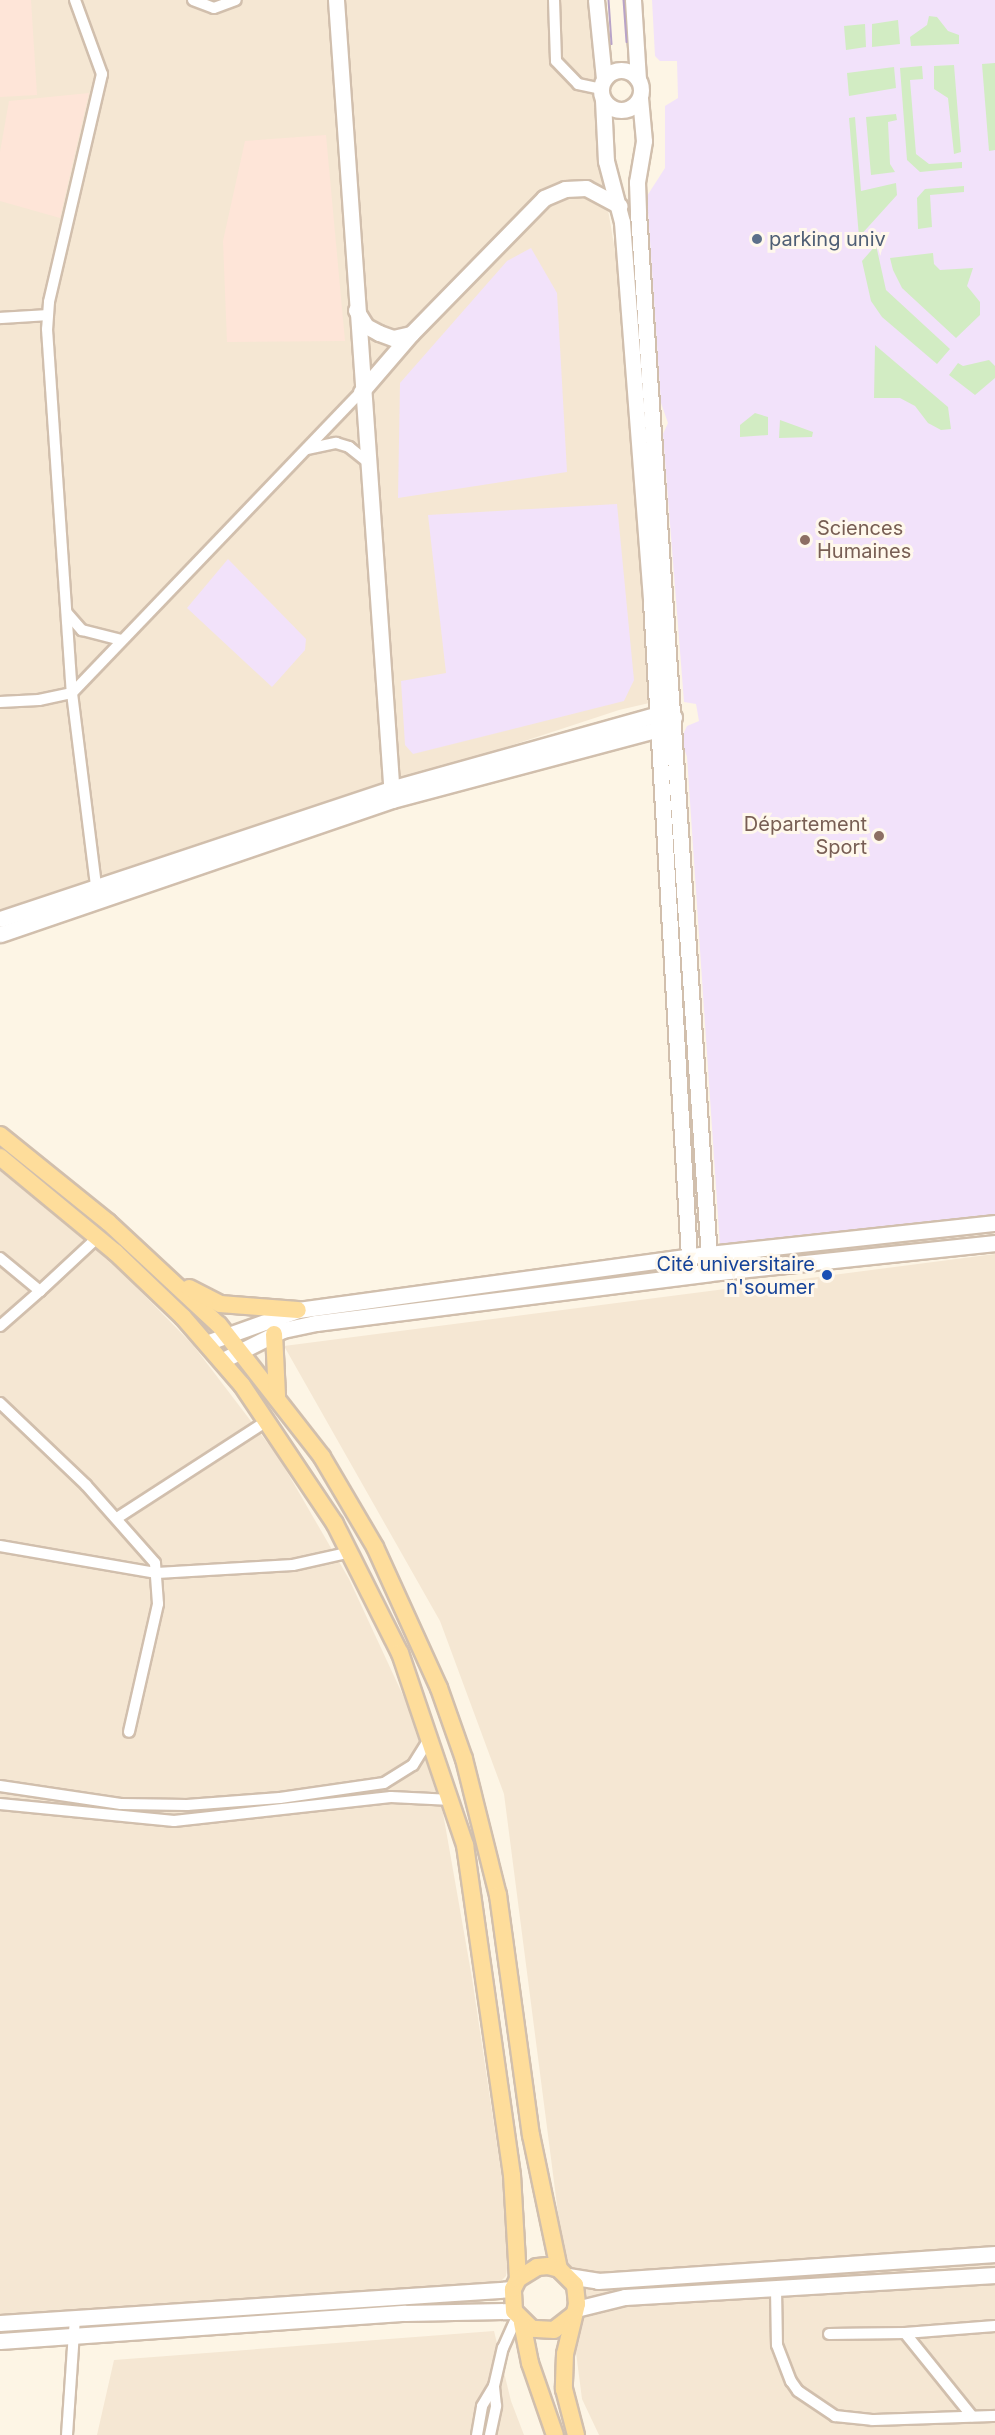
<!DOCTYPE html>
<html>
<head>
<meta charset="utf-8">
<style>
	body { margin:0 }
	#map { position:relative; width:995px; height:2435px; overflow:hidden; background:#fdf5e5; font-family:Inter,sans-serif }
	div>[style] { position:absolute }
	.residential>* { inset:0; background:#f5e7d3 }
	.commercial>* { inset:0; background:#fee5d8 }
	.education>* { inset:0; background:#f2e2fa }
	.green>* { inset:0; background:#d2ecc3 }
	.roads { filter:drop-shadow(2px 0 #d1bfad) drop-shadow(-2px 0 #d1bfad) drop-shadow(0 2px #d1bfad) drop-shadow(0 -2px #d1bfad) }
	.street>* { height:10px; margin:-5px; padding:0 5px; transform-origin:5px; border-radius:5px; background:#fff }
	.secondary>* { height:15px; margin:-7.5px; padding:0 7.5px; transform-origin:7.5px; border-radius:7.5px; background:#fff }
	.secondary>.ring { margin:-7.5px; padding:0; box-sizing:content-box; background:none; border:15px solid #fff; border-radius:50% }
	.primary>* { height:16px; margin:-8px; padding:0 8px; transform-origin:8px; border-radius:8px; background:#fedd9b }
	.tram>* { height:1.5px; margin:-0.75px; padding:0 0.75px; transform-origin:0.75px; border-radius:0.75px; background:#b8a3c8 }
	.dots>* { width:16px; height:16px; translate:-50% -50%; box-sizing:border-box; border:3px solid #fff8ec; border-radius:50% }
	span { translate:-50% -50%; white-space:nowrap; text-align:center; line-height:1.15; -webkit-text-stroke:6px #fff8ec; paint-order:stroke }
	.service-label { font-size:20px; color:#4e5e75 }
	.left { translate:0 -50%; text-align:left }
	.education-label { font-size:20px; color:#785e54 }
	.right { translate:-100% -50%; text-align:right }
	.transit-label { font-size:20px; color:#164399 }
</style>
</head>
<body>
<div id="map">
	<div class="residential">
		<div style="clip-path:polygon(0 0,592px 0,601px 168px,615px 251px,658px 701px,619px 710px,0 913px)"></div>
		<div style="clip-path:polygon(0 1168px,106px 1256px,193px 1345px,279px 1458px,349px 1579px,407px 1704px,443px 1813px,472px 1978px,503px 2185px,508px 2260px,506px 2276px,499px 2283px,0 2320px)"></div>
		<div style="clip-path:polygon(995px 1254px,995px 2435px,599px 2435px,582px 2399px,504px 1794px,440px 1621px,284px 1346px)"></div>
		<div style="clip-path:polygon(494px 2331px,511px 2401px,524px 2435px,97px 2435px,114px 2360px)"></div>
	</div>
	<div class="commercial">
		<div style="clip-path:polygon(0 0,31px 0,37px 95px,0 97px)"></div>
		<div style="clip-path:polygon(89px 93px,60px 218px,0 201px,0 152px,9px 101px)"></div>
		<div style="clip-path:polygon(326px 135px,345px 341px,227px 342px,223px 241px,245px 141px)"></div>
	</div>
	<div class="education">
		<div style="clip-path:polygon(652px 0,995px 0,995px 1230px,731px 1259px,720px 1246px,687px 757px,681px 739px,687px 726px,699px 721px,696px 704px,684px 702px,663px 434px,668px 423px,661px 403px,647px 196px,665px 168px,665px 106px,678px 98px,677px 61px,660px 61px,655px 56px)"></div>
		<div style="clip-path:polygon(531px 248px,557px 293px,567px 472px,398px 498px,400px 383px,507px 261px)"></div>
		<div style="clip-path:polygon(617px 504px,634px 680px,624px 701px,413px 754px,405px 745px,401px 681px,446px 673px,428px 515px)"></div>
		<div style="clip-path:polygon(228px 559px,306px 639px,305px 650px,272px 687px,187px 608px)"></div>
	</div>
	<div class="green">
		<div style="clip-path:polygon(929px 16px,937px 17px,948px 31px,959px 35px,959px 44px,911px 46px,910px 37px,927px 25px)"></div>
		<div style="clip-path:polygon(898px 20px,900px 44px,872px 47px,872px 24px)"></div>
		<div style="clip-path:polygon(865px 24px,866px 47px,846px 50px,844px 26px)"></div>
		<div style="clip-path:polygon(995px 63px,995px 150px,989px 151px,982px 64px)"></div>
		<div style="clip-path:polygon(954px 65px,961px 152px,954px 154px,948px 98px,934px 89px,934px 66px)"></div>
		<div style="clip-path:polygon(922px 66px,923px 79px,910px 80px,916px 154px,929px 164px,962px 162px,962px 168px,920px 172px,907px 160px,900px 68px)"></div>
		<div style="clip-path:polygon(894px 67px,896px 88px,849px 96px,847px 73px)"></div>
		<div style="clip-path:polygon(896px 114px,897px 120px,888px 122px,890px 164px,895px 172px,871px 175px,866px 117px)"></div>
		<div style="clip-path:polygon(855px 117px,861px 191px,896px 183px,897px 195px,859px 237px,849px 118px)"></div>
		<div style="clip-path:polygon(964px 186px,964px 192px,930px 195px,932px 227px,918px 229px,917px 198px,925px 189px)"></div>
		<div style="clip-path:polygon(876px 245px,886px 290px,950px 349px,937px 364px,882px 317px,871px 301px,862px 261px)"></div>
		<div style="clip-path:polygon(933px 253px,934px 264px,940px 270px,973px 268px,967px 286px,980px 302px,980px 315px,956px 338px,902px 288px,893px 270px,890px 258px)"></div>
		<div style="clip-path:polygon(875px 345px,948px 407px,951px 429px,941px 430px,928px 423px,915px 406px,900px 398px,874px 398px)"></div>
		<div style="clip-path:polygon(989px 360px,995px 366px,995px 378px,975px 395px,949px 375px,958px 363px,963px 366px)"></div>
		<div style="clip-path:polygon(755px 413px,768px 417px,768px 435px,740px 437px,740px 425px)"></div>
		<div style="clip-path:polygon(780px 420px,813px 432px,812px 437px,779px 438px)"></div>
	</div>
	<div class="roads">
		<div class="street">
			<div style="left:75px;top:0;width:79px;rotate:70deg"></div>
			<div style="left:102px;top:74px;width:234px;rotate:103.1deg"></div>
			<div style="left:49px;top:302px;width:27px;rotate:94deg"></div>
			<div style="left:47px;top:329px;width:365px;rotate:86.1deg"></div>
			<div style="left:72px;top:693px;width:203px;rotate:82.9deg"></div>
			<div style="left:193px;top:0;width:22px;rotate:21deg"></div>
			<div style="left:214px;top:8px;width:23px;rotate:-20deg"></div>
			<div style="left:554px;top:0;width:61px;rotate:88.1deg"></div>
			<div style="left:556px;top:61px;width:32px;rotate:46deg"></div>
			<div style="left:578px;top:84px;width:24px;rotate:12deg"></div>
			<div style="left:0;top:318px;width:48px;rotate:-3.6deg"></div>
			<div style="left:307px;top:449px;width:30px;rotate:-12deg"></div>
			<div style="left:336px;top:443px;width:14px;rotate:17deg"></div>
			<div style="left:349px;top:447px;width:21px;rotate:39deg"></div>
			<div style="left:67px;top:613px;width:23px;rotate:49deg"></div>
			<div style="left:82px;top:630px;width:40px;rotate:14.4deg"></div>
			<div style="left:0;top:702px;width:39px;rotate:-3deg"></div>
			<div style="left:39px;top:700px;width:34px;rotate:-12deg"></div>
			<div style="left:72px;top:693px;width:417px;rotate:-46.2deg"></div>
			<div style="left:0;top:1258px;width:52px;rotate:39.5deg"></div>
			<div style="left:40px;top:1291px;width:53px;rotate:138.8deg"></div>
			<div style="left:40px;top:1291px;width:78px;rotate:-42.9deg"></div>
			<div style="left:0;top:1403px;width:119px;rotate:43.6deg"></div>
			<div style="left:86px;top:1485px;width:104px;rotate:48.5deg"></div>
			<div style="left:155px;top:1563px;width:41px;rotate:85.8deg"></div>
			<div style="left:158px;top:1604px;width:131px;rotate:102.8deg"></div>
			<div style="left:117px;top:1518px;width:179px;rotate:-32.9deg"></div>
			<div style="left:0;top:1546px;width:159px;rotate:9.8deg"></div>
			<div style="left:157px;top:1573px;width:136px;rotate:-3.4deg"></div>
			<div style="left:293px;top:1565px;width:59px;rotate:-12.6deg"></div>
			<div style="left:0;top:1786px;width:122px;rotate:8.5deg"></div>
			<div style="left:121px;top:1804px;width:66px;rotate:0.9deg"></div>
			<div style="left:187px;top:1805px;width:93px;rotate:-4.3deg"></div>
			<div style="left:280px;top:1798px;width:105px;rotate:-8.2deg"></div>
			<div style="left:384px;top:1783px;width:34px;rotate:-32deg"></div>
			<div style="left:413px;top:1765px;width:31px;rotate:-58deg"></div>
			<div style="left:0;top:1804px;width:175px;rotate:5.6deg"></div>
			<div style="left:174px;top:1821px;width:218px;rotate:-6.3deg"></div>
			<div style="left:391px;top:1797px;width:61px;rotate:2.8deg"></div>
			<div style="left:776px;top:2289px;width:56px;rotate:89deg"></div>
			<div style="left:777px;top:2345px;width:39px;rotate:69deg"></div>
			<div style="left:791px;top:2381px;width:12px;rotate:55deg"></div>
			<div style="left:798px;top:2391px;width:45px;rotate:34deg"></div>
			<div style="left:835px;top:2416px;width:37px;rotate:6deg"></div>
			<div style="left:872px;top:2420px;width:123px;rotate:-1.9deg"></div>
			<div style="left:905px;top:2333px;width:90px;rotate:-4.4deg"></div>
			<div style="left:829px;top:2334px;width:76px;rotate:-0.8deg"></div>
			<div style="left:905px;top:2333px;width:107px;rotate:51.1deg"></div>
			<div style="left:67px;top:2435px;width:117px;rotate:-86.1deg"></div>
			<div style="left:477px;top:2435px;width:29px;rotate:-80deg"></div>
			<div style="left:482px;top:2406px;width:23px;rotate:-59deg"></div>
			<div style="left:494px;top:2386px;width:39px;rotate:-77deg"></div>
			<div style="left:503px;top:2348px;width:34px;rotate:-66deg"></div>
			<div style="left:490px;top:2435px;width:30px;rotate:-78deg"></div>
			<div style="left:496px;top:2406px;width:20px;rotate:-96deg"></div>
		</div>
		<div class="secondary">
			<div style="left:336px;top:0;width:799px;rotate:85.98deg"></div>
			<div style="left:596px;top:0;width:79px;rotate:84.2deg"></div>
			<div style="left:633px;top:0;width:79px;rotate:86.4deg"></div>
			<div class="ring" style="left:601px;top:70px;width:25px;height:25px"></div>
			<div style="left:640px;top:98px;width:43px;rotate:84.7deg"></div>
			<div style="left:644px;top:141px;width:42px;rotate:99.7deg"></div>
			<div style="left:637px;top:182px;width:31px;rotate:88deg"></div>
			<div style="left:638px;top:213px;width:1062px;rotate:86.11deg"></div>
			<div style="left:603px;top:100px;width:61px;rotate:87.2deg"></div>
			<div style="left:606px;top:161px;width:63px;rotate:75.3deg"></div>
			<div style="left:622px;top:222px;width:381px;rotate:85.6deg"></div>
			<div style="left:651px;top:602px;width:674px;rotate:86.68deg"></div>
			<div style="left:356px;top:310px;width:19px;rotate:58deg"></div>
			<div style="left:366px;top:326px;width:15px;rotate:28deg"></div>
			<div style="left:379px;top:333px;width:15px;rotate:20deg"></div>
			<div style="left:393px;top:338px;width:18px;rotate:-13deg"></div>
			<div style="left:361px;top:392px;width:77px;rotate:-49.2deg"></div>
			<div style="left:411px;top:334px;width:190px;rotate:-45.6deg"></div>
			<div style="left:544px;top:198px;width:23px;rotate:-23deg"></div>
			<div style="left:565px;top:189px;width:21px;rotate:-3deg"></div>
			<div style="left:586px;top:188px;width:38px;rotate:28deg"></div>
			<div style="left:0;top:919px;width:411px;rotate:-18.4deg"></div>
			<div style="left:390px;top:789px;width:278px;rotate:-15.6deg"></div>
			<div style="left:658px;top:714px;width:16px;rotate:11deg"></div>
			<div style="left:674px;top:717px;width:19px;rotate:141deg"></div>
			<div style="left:659px;top:729px;width:276px;rotate:165.1deg"></div>
			<div style="left:392px;top:800px;width:414px;rotate:161.1deg"></div>
			<div style="left:206px;top:1343px;width:98px;rotate:-19.7deg"></div>
			<div style="left:298px;top:1310px;width:415px;rotate:-7.8deg"></div>
			<div style="left:709px;top:1254px;width:288px;rotate:-6.2deg"></div>
			<div style="left:221px;top:1361px;width:69px;rotate:-26.6deg"></div>
			<div style="left:283px;top:1330px;width:34px;rotate:-12deg"></div>
			<div style="left:316px;top:1323px;width:397px;rotate:-7.2deg"></div>
			<div style="left:710px;top:1273px;width:287px;rotate:-6deg"></div>
			<div style="left:568px;top:2276px;width:30px;rotate:9deg"></div>
			<div style="left:598px;top:2281px;width:398px;rotate:-3.9deg"></div>
			<div style="left:576px;top:2309px;width:50px;rotate:-13.8deg"></div>
			<div style="left:625px;top:2297px;width:371px;rotate:-3.4deg"></div>
			<div style="left:0;top:2323px;width:514px;rotate:-3.79deg"></div>
			<div style="left:0;top:2341px;width:406px;rotate:-4deg"></div>
			<div style="left:405px;top:2313px;width:109px;rotate:-1.1deg"></div>
		</div>
		<div class="primary">
			<div style="left:0;top:1135px;width:139px;rotate:38.9deg"></div>
			<div style="left:108px;top:1222px;width:151px;rotate:42.9deg"></div>
			<div style="left:219px;top:1325px;width:167px;rotate:52deg"></div>
			<div style="left:322px;top:1457px;width:104px;rotate:59.5deg"></div>
			<div style="left:375px;top:1547px;width:155px;rotate:65.6deg"></div>
			<div style="left:439px;top:1688px;width:75px;rotate:70.6deg"></div>
			<div style="left:464px;top:1759px;width:140px;rotate:76deg"></div>
			<div style="left:498px;top:1895px;width:242px;rotate:82.2deg"></div>
			<div style="left:531px;top:2135px;width:137px;rotate:78.2deg"></div>
			<div style="left:0;top:1157px;width:149px;rotate:39.6deg"></div>
			<div style="left:115px;top:1252px;width:94px;rotate:43.7deg"></div>
			<div style="left:183px;top:1317px;width:90px;rotate:49.1deg"></div>
			<div style="left:242px;top:1385px;width:167px;rotate:56.2deg"></div>
			<div style="left:335px;top:1524px;width:144px;rotate:63.3deg"></div>
			<div style="left:400px;top:1653px;width:203px;rotate:71.3deg"></div>
			<div style="left:465px;top:1845px;width:333px;rotate:81.9deg"></div>
			<div style="left:512px;top:2175px;width:104px;rotate:86.7deg"></div>
			<div style="left:189px;top:1288px;width:35px;rotate:27deg"></div>
			<div style="left:220px;top:1304px;width:78px;rotate:4.4deg"></div>
			<div style="left:274px;top:1334px;width:62px;rotate:87.2deg"></div>
			<div style="left:573px;top:2315px;width:24px;rotate:142deg"></div>
			<div style="left:554px;top:2330px;width:22px;rotate:-177deg"></div>
			<div style="left:532px;top:2329px;width:25px;rotate:-135deg"></div>
			<div style="left:514px;top:2311px;width:22px;rotate:-93deg"></div>
			<div style="left:513px;top:2289px;width:11px;rotate:-63deg"></div>
			<div style="left:518px;top:2279px;width:22px;rotate:-32deg"></div>
			<div style="left:537px;top:2267px;width:11px;rotate:-5deg"></div>
			<div style="left:548px;top:2266px;width:11px;rotate:15deg"></div>
			<div style="left:559px;top:2269px;width:23px;rotate:45deg"></div>
			<div style="left:575px;top:2285px;width:19px;rotate:84deg"></div>
			<div style="left:577px;top:2304px;width:51px;rotate:103.5deg"></div>
			<div style="left:565px;top:2354px;width:35px;rotate:92deg"></div>
			<div style="left:564px;top:2389px;width:48px;rotate:75.4deg"></div>
			<div style="left:522px;top:2323px;width:41px;rotate:78.7deg"></div>
			<div style="left:530px;top:2363px;width:76px;rotate:70.9deg"></div>
		</div>
	</div>
	<div class="tram">
		<div style="left:609px;top:0;width:44px;rotate:86.1deg"></div>
		<div style="left:624px;top:0;width:42px;rotate:85.9deg"></div>
	</div>
	<div class="dots">
		<div style="left:757px;top:239px;background:#5c6f8a"></div>
		<div style="left:805px;top:540px;background:#8d6e63"></div>
		<div style="left:879px;top:836px;background:#8d6e63"></div>
		<div style="left:827px;top:1275px;background:#1a4fb4"></div>
	</div>
	<div class="service-label">
		<span class="left" style="left:769px;top:239px">parking univ</span>
	</div>
	<div class="education-label">
		<span class="left" style="left:817px;top:540px">Sciences<br>Humaines</span>
		<span class="right" style="left:867px;top:836px">Département<br>Sport</span>
	</div>
	<div class="transit-label">
		<span class="right" style="left:815px;top:1276px">Cité universitaire<br>n'soumer</span>
	</div>
</div>
</body>
</html>
